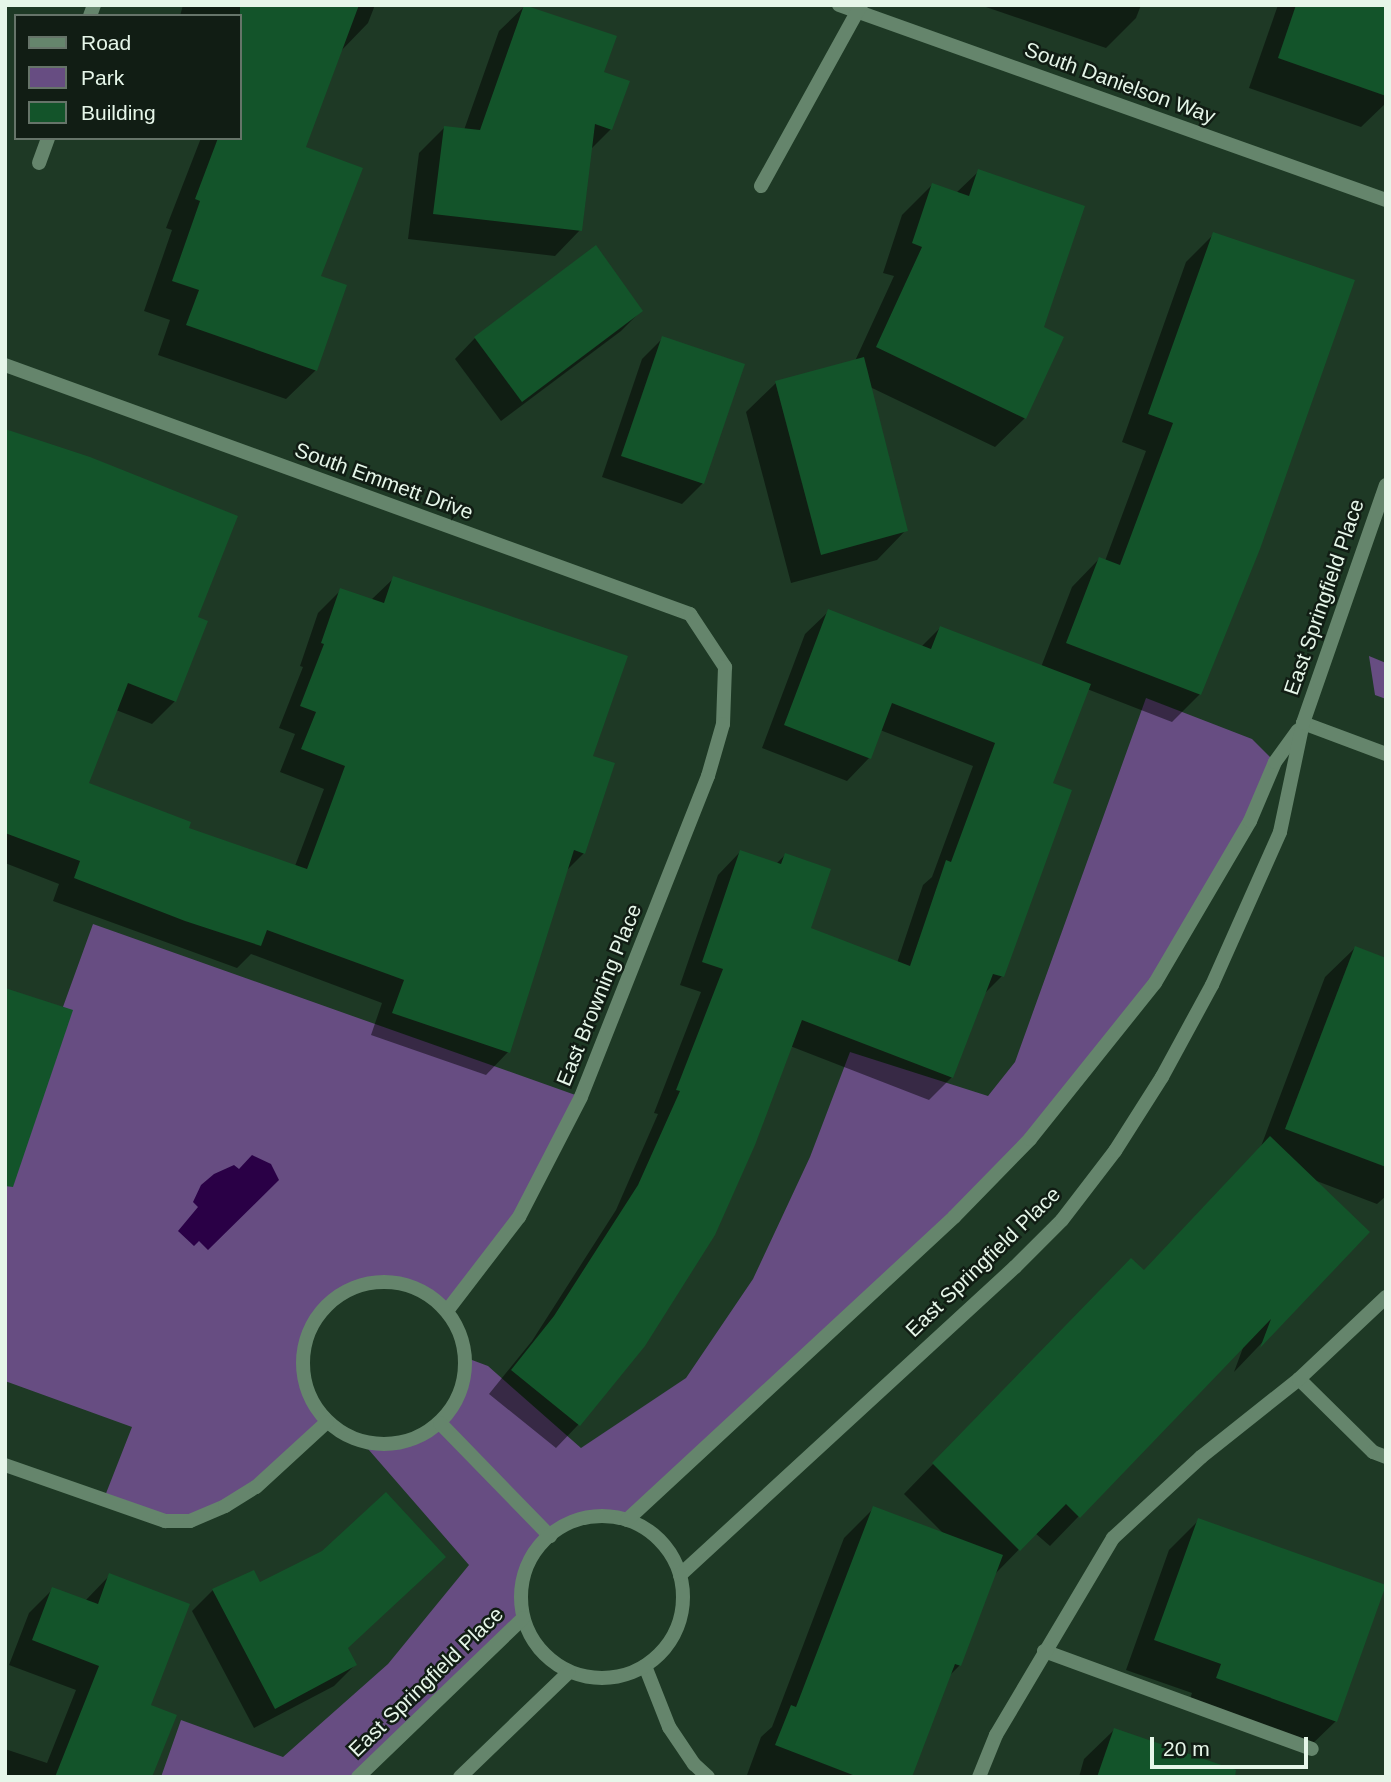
<!DOCTYPE html>
<html>
<head>
<meta charset="utf-8">
<style>
	body { margin:0 }
	#map { position:relative; width:1391px; height:1782px; overflow:hidden; background:#1e3925; font-family:Arial,sans-serif }
	div>[style] { position:absolute }
	.green>* { inset:0; background:#674d82 }
	.water>* { inset:0; background:#2a0046 }
	.shadow>* { inset:0; background:#0007 }
	.building>* { inset:0; background:#13542a }
	.lane>* { height:14px; margin:-7px; padding:0 7px; transform-origin:7px; border-radius:7px; background:#65856c }
	.street>* { height:14px; margin:-7px; padding:0 7px; transform-origin:7px; border-radius:7px; background:#65856c }
	.street>.ring { margin:-7px; padding:0; box-sizing:content-box; background:none; border:14px solid #65856c; border-radius:50% }
	span { translate:-50% -50%; white-space:nowrap; text-align:center; line-height:1.15; -webkit-text-stroke:5px #111d14; paint-order:stroke }
	.street-label { font-size:21px; color:#e6f6e9 }
	.frame { position:absolute; inset:0; border:7px solid #e6f6e9; pointer-events:none }
	.legend { position:absolute; left:14px; top:14px; width:228px; height:126px; box-sizing:border-box; background:#111d14; border:2px solid #667469; margin:0; padding:9px 12px; list-style:none; font-size:21px; color:#e6f6e9 }
	.legend li { display:flex; align-items:center; gap:14px; height:35px }
	.legend b { width:35px; border:2px solid #667469 }
	.scale { position:absolute; left:1150px; top:1737px; width:158px; height:32px; box-sizing:border-box; border:4px solid #e6f6e9; border-top:0; padding-left:9px; font-size:21px; line-height:24px; white-space:nowrap; color:#e6f6e9; -webkit-text-stroke:5px #111d14; paint-order:stroke }
</style>
</head>
<body>
<div id="map">
	<div class="green">
		<div style="clip-path:polygon(1369px 656px,1386px 663px,1386px 699px,1375px 695px)"></div>
		<div style="clip-path:polygon(1146px 698px,1252px 739px,1275px 762px,1155px 983px,1030px 1139px,627px 1520px,614px 1516px,588px 1516px,563px 1525px,542px 1542px,528px 1563px,521px 1590px,523px 1618px,358px 1777px,161px 1777px,181px 1720px,283px 1757px,388px 1664px,469px 1565px,362px 1442px,390px 1445px,417px 1439px,440px 1423px,456px 1402px,464px 1377px,464px 1357px,488px 1366px,581px 1448px,686px 1378px,753px 1279px,810px 1157px,850px 1052px,988px 1096px,1015px 1062px)"></div>
		<div style="clip-path:polygon(93px 924px,581px 1097px,519px 1217px,447px 1311px,420px 1289px,396px 1282px,370px 1283px,344px 1291px,324px 1307px,310px 1330px,302px 1356px,305px 1385px,317px 1410px,327px 1422px,256px 1487px,190px 1521px,103px 1501px,132px 1427px,5px 1381px,5px 1167px)"></div>
	</div>
	<div class="water">
		<div style="clip-path:polygon(252px 1155px,271px 1164px,279px 1180px,208px 1250px,199px 1241px,194px 1246px,178px 1231px,198px 1207px,193px 1202px,201px 1185px,214px 1174px,234px 1165px,239px 1169px)"></div>
	</div>
	<div class="shadow">
		<div style="clip-path:polygon(183px 5px,375px 5px,368px 23px,339px 53px,303px 148px,316px 370px,286px 399px,158px 355px,170px 320px,144px 311px,172px 230px,166px 228px,201px 138px,240px 138px,240px 16px,180px 16px)"></div>
		<div style="clip-path:polygon(1141px 5px,1136px 18px,1106px 48px,983px 6px)"></div>
		<div style="clip-path:polygon(1278px 5px,1386px 5px,1386px 103px,1361px 127px,1249px 88px)"></div>
		<div style="clip-path:polygon(525px 6px,602px 73px,611px 129px,590px 150px,580px 230px,555px 256px,408px 239px,419px 153px,444px 128px,464px 130px,499px 31px)"></div>
		<div style="clip-path:polygon(978px 172px,1042px 328px,1025px 418px,995px 447px,870px 387px,906px 530px,877px 560px,791px 583px,746px 412px,776px 383px,855px 361px,894px 276px,883px 273px,902px 215px,932px 185px,956px 193px)"></div>
		<div style="clip-path:polygon(1214px 234px,1200px 694px,1172px 722px,1087px 689px,1050px 784px,1002px 976px,983px 995px,952px 1077px,929px 1100px,790px 1046px,644px 1344px,578px 1425px,556px 1448px,489px 1394px,532px 1341px,616px 1210px,658px 1114px,654px 1113px,701px 992px,680px 985px,718px 875px,740px 852px,776px 864px,785px 855px,809px 929px,897px 963px,923px 885px,932px 877px,973px 766px,880px 730px,869px 758px,847px 781px,762px 748px,805px 634px,828px 612px,921px 647px,940px 628px,1041px 667px,1072px 587px,1099px 559px,1105px 561px,1146px 451px,1122px 442px,1186px 262px)"></div>
		<div style="clip-path:polygon(641px 311px,621px 331px,501px 421px,455px 359px,475px 338px)"></div>
		<div style="clip-path:polygon(663px 338px,703px 483px,682px 504px,602px 477px,642px 359px)"></div>
		<div style="clip-path:polygon(5px 431px,195px 618px,175px 701px,152px 724px,116px 710px,87px 784px,187px 829px,295px 866px,324px 789px,280px 772px,295px 734px,279px 728px,303px 667px,300px 666px,318px 613px,341px 590px,371px 600px,394px 578px,591px 757px,584px 853px,566px 871px,508px 1052px,486px 1075px,371px 1035px,382px 1003px,251px 954px,237px 968px,53px 901px,59px 884px,5px 863px)"></div>
		<div style="clip-path:polygon(1355px 948px,1386px 960px,1386px 1196px,1377px 1204px,1314px 1180px,1368px 1232px,1234px 1372px,1244px 1345px,1050px 1546px,1035px 1533px,995px 1574px,960px 1665px,948px 1677px,910px 1777px,747px 1775px,761px 1737px,772px 1727px,844px 1538px,874px 1508px,945px 1535px,904px 1494px,1102px 1290px,1144px 1272px,1260px 1149px,1325px 977px)"></div>
		<div style="clip-path:polygon(1199px 1520px,1336px 1721px,1306px 1750px,1187px 1708px,1192px 1693px,1126px 1670px,1169px 1550px)"></div>
		<div style="clip-path:polygon(110px 1575px,149px 1706px,150px 1777px,5px 1777px,5px 1749px,47px 1763px,76px 1690px,9px 1665px,29px 1613px,53px 1589px,85px 1601px)"></div>
		<div style="clip-path:polygon(259px 1584px,346px 1649px,355px 1665px,334px 1686px,254px 1728px,192px 1611px,213px 1590px)"></div>
		<div style="clip-path:polygon(1114px 1730px,1228px 1777px,1079px 1777px,1084px 1759px)"></div>
	</div>
	<div class="building">
		<div style="clip-path:polygon(240px 5px,359px 5px,306px 147px,363px 168px,321px 276px,347px 285px,317px 371px,186px 325px,199px 290px,172px 281px,200px 201px,195px 199px,218px 138px,240px 138px)"></div>
		<div style="clip-path:polygon(524px 5px,617px 36px,604px 72px,630px 81px,612px 130px,595px 124px,582px 231px,433px 214px,444px 126px,480px 130px)"></div>
		<div style="clip-path:polygon(1296px 5px,1386px 5px,1386px 96px,1278px 58px)"></div>
		<div style="clip-path:polygon(978px 169px,1085px 206px,1044px 327px,1064px 337px,1026px 419px,876px 347px,922px 247px,912px 243px,932px 183px,969px 196px)"></div>
		<div style="clip-path:polygon(1213px 232px,1355px 280px,1260px 549px,1201px 695px,1066px 643px,1099px 557px,1120px 565px,1173px 423px,1148px 414px)"></div>
		<div style="clip-path:polygon(596px 245px,643px 311px,522px 402px,474px 337px)"></div>
		<div style="clip-path:polygon(662px 336px,745px 364px,704px 484px,621px 456px)"></div>
		<div style="clip-path:polygon(864px 357px,908px 531px,821px 555px,775px 381px)"></div>
		<div style="clip-path:polygon(5px 429px,90px 457px,238px 516px,198px 617px,208px 621px,176px 702px,128px 683px,89px 783px,191px 822px,189px 828px,307px 869px,345px 766px,301px 749px,316px 712px,300px 706px,324px 644px,321px 643px,340px 588px,384px 603px,393px 576px,628px 656px,593px 756px,615px 763px,585px 854px,574px 850px,510px 1053px,392px 1013px,404px 980px,267px 930px,261px 946px,185px 921px,74px 878px,80px 861px,5px 833px)"></div>
		<div style="clip-path:polygon(828px 609px,931px 649px,940px 626px,1091px 684px,1053px 783px,1072px 790px,1004px 977px,993px 974px,953px 1078px,802px 1020px,755px 1145px,715px 1235px,645px 1346px,580px 1426px,511px 1370px,554px 1316px,638px 1185px,680px 1091px,676px 1090px,723px 969px,702px 962px,740px 850px,781px 864px,785px 853px,831px 869px,811px 928px,910px 966px,946px 860px,951px 862px,995px 743px,892px 703px,871px 759px,784px 725px)"></div>
		<div style="clip-path:polygon(1355px 946px,1386px 958px,1386px 1167px,1285px 1129px)"></div>
		<div style="clip-path:polygon(5px 988px,73px 1010px,13px 1187px,5px 1186px)"></div>
		<div style="clip-path:polygon(1270px 1136px,1370px 1232px,1260px 1348px,1271px 1319px,1080px 1518px,1066px 1504px,1020px 1551px,932px 1463px,1131px 1258px,1144px 1270px)"></div>
		<div style="clip-path:polygon(386px 1492px,446px 1557px,348px 1648px,357px 1665px,275px 1709px,212px 1589px,254px 1570px,260px 1582px,322px 1551px)"></div>
		<div style="clip-path:polygon(873px 1506px,1003px 1555px,961px 1666px,955px 1664px,912px 1777px,858px 1777px,775px 1745px,791px 1705px,796px 1707px)"></div>
		<div style="clip-path:polygon(1198px 1518px,1386px 1585px,1337px 1722px,1216px 1678px,1221px 1664px,1154px 1640px)"></div>
		<div style="clip-path:polygon(109px 1573px,190px 1604px,151px 1705px,177px 1715px,152px 1777px,55px 1777px,99px 1666px,32px 1640px,52px 1587px,98px 1604px)"></div>
		<div style="clip-path:polygon(1114px 1728px,1236px 1770px,1235px 1777px,1097px 1777px)"></div>
	</div>
	<div class="lane">
		<div style="left:1299px;top:1379px;width:104px;rotate:44.6deg"></div>
		<div style="left:1373px;top:1452px;width:14px;rotate:21deg"></div>
		<div style="left:1044px;top:1651px;width:285px;rotate:20.1deg"></div>
		<div style="left:645px;top:1666px;width:66px;rotate:68.5deg"></div>
		<div style="left:669px;top:1727px;width:45px;rotate:56deg"></div>
		<div style="left:694px;top:1764px;width:19px;rotate:43deg"></div>
		<div style="left:979px;top:1777px;width:45px;rotate:-68deg"></div>
		<div style="left:996px;top:1735px;width:229px;rotate:-59.3deg"></div>
		<div style="left:1113px;top:1538px;width:120px;rotate:-42.6deg"></div>
		<div style="left:1201px;top:1457px;width:125px;rotate:-38.5deg"></div>
		<div style="left:1299px;top:1379px;width:120px;rotate:-43.3deg"></div>
	</div>
	<div class="street">
		<div style="left:839px;top:5px;width:581px;rotate:19.62deg"></div>
		<div style="left:90px;top:16px;width:12px;rotate:-70deg"></div>
		<div style="left:39px;top:163px;width:27px;rotate:-70deg"></div>
		<div style="left:761px;top:186px;width:207px;rotate:-61.1deg"></div>
		<div style="left:5px;top:365px;width:729px;rotate:19.98deg"></div>
		<div style="left:690px;top:614px;width:64px;rotate:56.6deg"></div>
		<div style="left:725px;top:667px;width:57px;rotate:92deg"></div>
		<div style="left:723px;top:724px;width:54px;rotate:106.1deg"></div>
		<div style="left:708px;top:776px;width:345px;rotate:111.6deg"></div>
		<div style="left:581px;top:1097px;width:135px;rotate:117.3deg"></div>
		<div style="left:519px;top:1217px;width:118px;rotate:127.5deg"></div>
		<div style="left:1303px;top:723px;width:89px;rotate:20.5deg"></div>
		<div class="ring" style="left:303px;top:1282px;width:148px;height:148px"></div>
		<div style="left:440px;top:1423px;width:158px;rotate:45.8deg"></div>
		<div style="left:5px;top:1465px;width:170px;rotate:19.3deg"></div>
		<div style="left:165px;top:1521px;width:25px"></div>
		<div style="left:190px;top:1521px;width:38px;rotate:-23deg"></div>
		<div style="left:225px;top:1506px;width:36px;rotate:-32deg"></div>
		<div style="left:256px;top:1487px;width:96px;rotate:-42.5deg"></div>
		<div class="ring" style="left:521px;top:1516px;width:148px;height:148px"></div>
		<div style="left:627px;top:1520px;width:446px;rotate:-42.8deg"></div>
		<div style="left:954px;top:1217px;width:109px;rotate:-45.7deg"></div>
		<div style="left:1030px;top:1139px;width:200px;rotate:-51.3deg"></div>
		<div style="left:1155px;top:983px;width:188px;rotate:-59.6deg"></div>
		<div style="left:1250px;top:821px;width:64px;rotate:-67deg"></div>
		<div style="left:1275px;top:762px;width:39px;rotate:-54deg"></div>
		<div style="left:680px;top:1575px;width:455px;rotate:-42.6deg"></div>
		<div style="left:1015px;top:1267px;width:66px;rotate:-45deg"></div>
		<div style="left:1062px;top:1220px;width:87px;rotate:-52.5deg"></div>
		<div style="left:1115px;top:1151px;width:88px;rotate:-57.6deg"></div>
		<div style="left:1162px;top:1077px;width:105px;rotate:-61.5deg"></div>
		<div style="left:1212px;top:985px;width:167px;rotate:-66deg"></div>
		<div style="left:1280px;top:832px;width:111px;rotate:-78.1deg"></div>
		<div style="left:1303px;top:723px;width:252px;rotate:-70.8deg"></div>
		<div style="left:358px;top:1777px;width:229px;rotate:-43.9deg"></div>
		<div style="left:460px;top:1777px;width:151px;rotate:-43.9deg"></div>
	</div>
	<div class="street-label">
		<span style="left:1120px;top:83px;rotate:20deg">South Danielson Way</span>
		<span style="left:384px;top:481px;rotate:20deg">South Emmett Drive</span>
		<span style="left:1324px;top:597px;rotate:-71deg">East Springfield Place</span>
		<span style="left:599px;top:995px;rotate:-68deg">East Browning Place</span>
		<span style="left:983px;top:1262px;rotate:-44deg">East Springfield Place</span>
		<span style="left:426px;top:1682px;rotate:-44deg">East Springfield Place</span>
	</div>
	<div class="frame"></div>
	<ul class="legend">
	<li><b style="height:9px;background:#65856c"></b>Road</li>
	<li><b style="height:19px;background:#674d82"></b>Park</li>
	<li><b style="height:19px;background:#13542a"></b>Building</li>
	</ul>
	<div class="scale">20 m</div>
</div>
</body>
</html>
